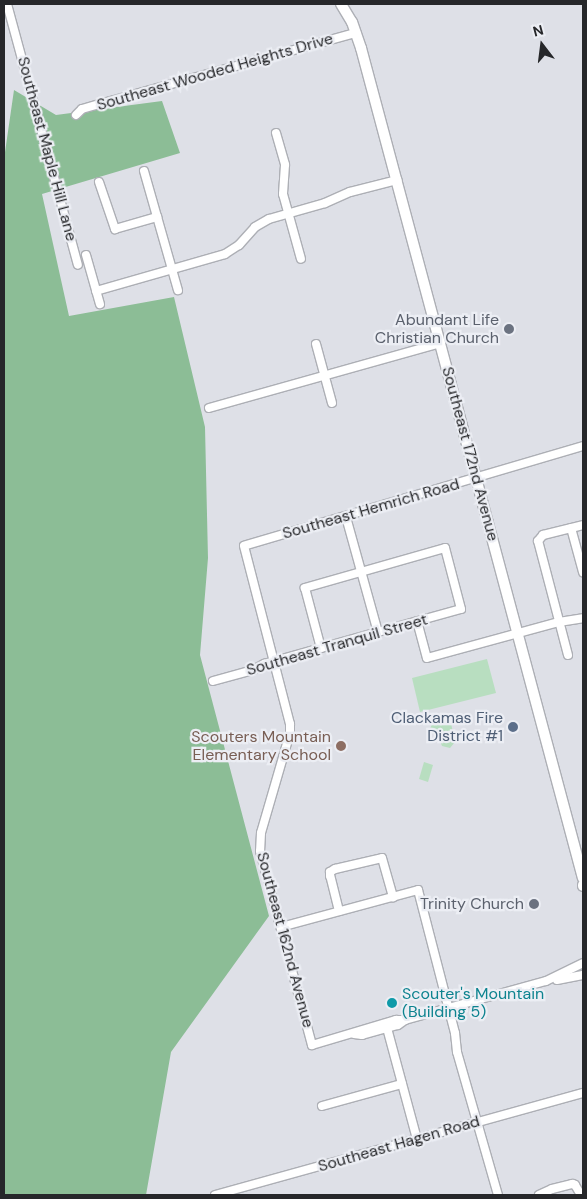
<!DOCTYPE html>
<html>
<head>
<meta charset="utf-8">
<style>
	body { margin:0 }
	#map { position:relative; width:587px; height:1199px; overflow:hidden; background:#dee0e7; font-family:"DM Sans",sans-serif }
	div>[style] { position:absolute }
	.green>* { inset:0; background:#b8dec0 }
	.forest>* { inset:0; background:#8cbd96 }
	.roads { filter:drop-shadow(1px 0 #adafb5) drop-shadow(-1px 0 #adafb5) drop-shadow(0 1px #adafb5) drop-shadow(0 -1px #adafb5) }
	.minor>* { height:8px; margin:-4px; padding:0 4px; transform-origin:4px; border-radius:4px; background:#fff }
	.major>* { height:10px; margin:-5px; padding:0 5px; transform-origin:5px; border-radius:5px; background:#fff }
	.dots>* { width:14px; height:14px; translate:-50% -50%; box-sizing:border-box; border:2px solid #eceef4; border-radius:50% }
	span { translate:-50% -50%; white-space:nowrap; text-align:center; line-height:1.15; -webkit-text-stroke:4.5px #eceef4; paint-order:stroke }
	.street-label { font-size:16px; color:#26272a }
	.worship-label { font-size:16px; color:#5b616d }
	.right { translate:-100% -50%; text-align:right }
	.service-label { font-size:16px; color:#4e5e75 }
	.education-label { font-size:16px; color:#785e54 }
	.culture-label { font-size:16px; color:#0d838f }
	.left { translate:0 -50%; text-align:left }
	.frame { position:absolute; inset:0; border:5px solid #26272a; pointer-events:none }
	.north { position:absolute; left:517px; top:20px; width:50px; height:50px; -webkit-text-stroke:4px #eceef4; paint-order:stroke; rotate:345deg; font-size:14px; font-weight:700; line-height:20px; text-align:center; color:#26272a }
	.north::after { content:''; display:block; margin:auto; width:18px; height:22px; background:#26272a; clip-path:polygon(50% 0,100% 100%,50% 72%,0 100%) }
</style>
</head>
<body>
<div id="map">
	<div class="green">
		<div style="clip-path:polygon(487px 659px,496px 693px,420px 712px,412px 678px)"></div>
		<div style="clip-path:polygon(444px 719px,451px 723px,455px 742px,450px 748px,442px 746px,438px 736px,429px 731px,433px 722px)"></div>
		<div style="clip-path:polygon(424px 762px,433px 765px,428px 782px,419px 779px)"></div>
	</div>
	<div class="forest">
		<div style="clip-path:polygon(14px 90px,56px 115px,162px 101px,180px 153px,42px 194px,69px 316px,174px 297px,205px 427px,208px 558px,200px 655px,269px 916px,171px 1052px,146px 1195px,4px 1195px,4px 159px)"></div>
	</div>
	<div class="roads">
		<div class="minor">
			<div style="left:7px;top:4px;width:270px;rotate:74.8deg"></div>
			<div style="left:76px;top:115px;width:8px;rotate:-45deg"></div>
			<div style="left:82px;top:109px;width:22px;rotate:-16deg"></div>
			<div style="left:103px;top:103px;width:263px;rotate:-15.5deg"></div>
			<div style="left:276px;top:133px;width:33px;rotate:74deg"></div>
			<div style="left:285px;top:165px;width:29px;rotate:94deg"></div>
			<div style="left:283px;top:194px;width:67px;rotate:74.5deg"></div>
			<div style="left:144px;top:171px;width:124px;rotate:74.1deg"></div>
			<div style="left:99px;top:182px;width:50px;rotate:71.2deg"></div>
			<div style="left:115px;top:229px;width:44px;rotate:-15.9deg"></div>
			<div style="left:86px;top:255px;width:51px;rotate:74.1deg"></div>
			<div style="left:96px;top:291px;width:134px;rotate:-16deg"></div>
			<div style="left:225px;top:254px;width:17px;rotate:-33deg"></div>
			<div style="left:239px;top:245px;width:24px;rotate:-48deg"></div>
			<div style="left:255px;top:227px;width:16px;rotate:-30deg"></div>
			<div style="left:269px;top:219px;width:58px;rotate:-15.9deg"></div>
			<div style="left:325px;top:203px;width:27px;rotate:-24deg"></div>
			<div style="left:350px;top:192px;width:49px;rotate:-14.3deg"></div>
			<div style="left:316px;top:344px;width:61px;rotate:74.8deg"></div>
			<div style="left:209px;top:408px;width:241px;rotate:-15.7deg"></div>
			<div style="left:583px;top:446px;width:353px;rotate:163.6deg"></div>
			<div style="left:244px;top:546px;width:184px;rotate:75.5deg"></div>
			<div style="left:290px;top:724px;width:9px;rotate:90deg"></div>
			<div style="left:290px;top:733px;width:104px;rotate:106.2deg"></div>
			<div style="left:261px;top:833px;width:18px;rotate:93deg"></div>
			<div style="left:260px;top:851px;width:201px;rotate:75deg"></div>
			<div style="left:312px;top:1045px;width:88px;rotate:-16.6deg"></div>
			<div style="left:396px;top:1020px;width:9px"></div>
			<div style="left:405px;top:1020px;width:146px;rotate:-15.5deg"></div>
			<div style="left:546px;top:981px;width:41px;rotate:-25.9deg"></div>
			<div style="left:346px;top:517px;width:119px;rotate:74.5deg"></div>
			<div style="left:571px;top:528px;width:46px;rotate:74.7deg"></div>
			<div style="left:417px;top:621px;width:38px;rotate:75deg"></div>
			<div style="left:427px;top:658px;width:137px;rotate:-15.3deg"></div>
			<div style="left:559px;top:622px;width:24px;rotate:-9deg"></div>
			<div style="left:568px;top:655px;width:118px;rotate:-104.7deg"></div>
			<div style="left:538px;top:541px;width:8px;rotate:-50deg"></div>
			<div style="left:543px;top:535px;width:41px;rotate:-14deg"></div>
			<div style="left:213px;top:681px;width:41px;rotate:-15.4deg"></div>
			<div style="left:253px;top:670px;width:13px;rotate:-29deg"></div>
			<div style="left:264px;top:664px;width:118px;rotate:-15.7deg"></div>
			<div style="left:378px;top:632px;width:86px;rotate:-15.5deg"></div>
			<div style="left:461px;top:609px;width:63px;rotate:-104.7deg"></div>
			<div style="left:445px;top:548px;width:146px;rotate:164.1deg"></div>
			<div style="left:305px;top:588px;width:62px;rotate:75.1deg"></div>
			<div style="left:339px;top:911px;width:36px;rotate:-104deg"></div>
			<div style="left:330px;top:876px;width:4px;rotate:-90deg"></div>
			<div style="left:330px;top:872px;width:6px;rotate:-31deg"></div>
			<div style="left:335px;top:869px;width:48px;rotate:-13.2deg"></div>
			<div style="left:382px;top:858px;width:41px;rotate:74.2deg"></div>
			<div style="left:281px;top:927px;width:142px;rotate:-15.1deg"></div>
			<div style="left:418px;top:890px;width:148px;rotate:75.5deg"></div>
			<div style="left:455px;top:1033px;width:19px;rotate:84deg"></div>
			<div style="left:457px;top:1052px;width:149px;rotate:74deg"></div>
			<div style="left:557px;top:980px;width:26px;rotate:-11deg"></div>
			<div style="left:387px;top:1028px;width:115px;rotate:74.9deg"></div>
			<div style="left:354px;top:1034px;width:8px;rotate:7deg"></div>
			<div style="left:362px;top:1035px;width:37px;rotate:-16deg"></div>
			<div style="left:398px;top:1025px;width:9px;rotate:-36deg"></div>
			<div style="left:322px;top:1106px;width:83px;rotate:-15.4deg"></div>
			<div style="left:215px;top:1195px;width:382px;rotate:-15.5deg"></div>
			<div style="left:539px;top:1195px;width:14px;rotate:-25deg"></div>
			<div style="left:552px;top:1189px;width:21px;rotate:-14deg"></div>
			<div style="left:572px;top:1184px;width:3px;rotate:18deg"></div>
			<div style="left:575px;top:1185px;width:12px;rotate:59deg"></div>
		</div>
		<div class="major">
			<div style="left:341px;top:4px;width:21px;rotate:59deg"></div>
			<div style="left:352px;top:22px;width:28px;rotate:71deg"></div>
			<div style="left:361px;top:48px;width:859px;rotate:75.03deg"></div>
			<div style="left:583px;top:885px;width:1px;rotate:90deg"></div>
		</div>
	</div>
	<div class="dots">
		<div style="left:509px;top:329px;background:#6b7280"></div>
		<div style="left:513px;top:727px;background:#5c6f8a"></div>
		<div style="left:341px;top:746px;background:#8d6e63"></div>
		<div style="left:534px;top:904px;background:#6b7280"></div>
		<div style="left:392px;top:1003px;background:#0f9aa8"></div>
	</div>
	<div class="street-label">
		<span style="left:215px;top:72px;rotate:-16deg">Southeast Wooded Heights Drive</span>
		<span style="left:47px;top:149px;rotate:75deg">Southeast Maple Hill Lane</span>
		<span style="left:470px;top:454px;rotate:75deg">Southeast 172nd Avenue</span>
		<span style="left:371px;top:509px;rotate:-16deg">Southeast Hemrich Road</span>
		<span style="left:337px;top:645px;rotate:-16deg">Southeast Tranquil Street</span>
		<span style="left:285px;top:940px;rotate:75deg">Southeast 162nd Avenue</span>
		<span style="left:399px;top:1144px;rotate:-16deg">Southeast Hagen Road</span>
	</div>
	<div class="worship-label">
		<span class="right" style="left:499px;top:329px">Abundant Life<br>Christian Church</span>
		<span class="right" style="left:524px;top:904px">Trinity Church</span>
	</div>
	<div class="service-label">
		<span class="right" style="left:503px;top:727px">Clackamas Fire<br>District #1</span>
	</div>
	<div class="education-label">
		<span class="right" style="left:331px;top:746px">Scouters Mountain<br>Elementary School</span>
	</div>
	<div class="culture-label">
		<span class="left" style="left:402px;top:1003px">Scouter's Mountain<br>(Building 5)</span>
	</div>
	<div class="frame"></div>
	<div class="north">N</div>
</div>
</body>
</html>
